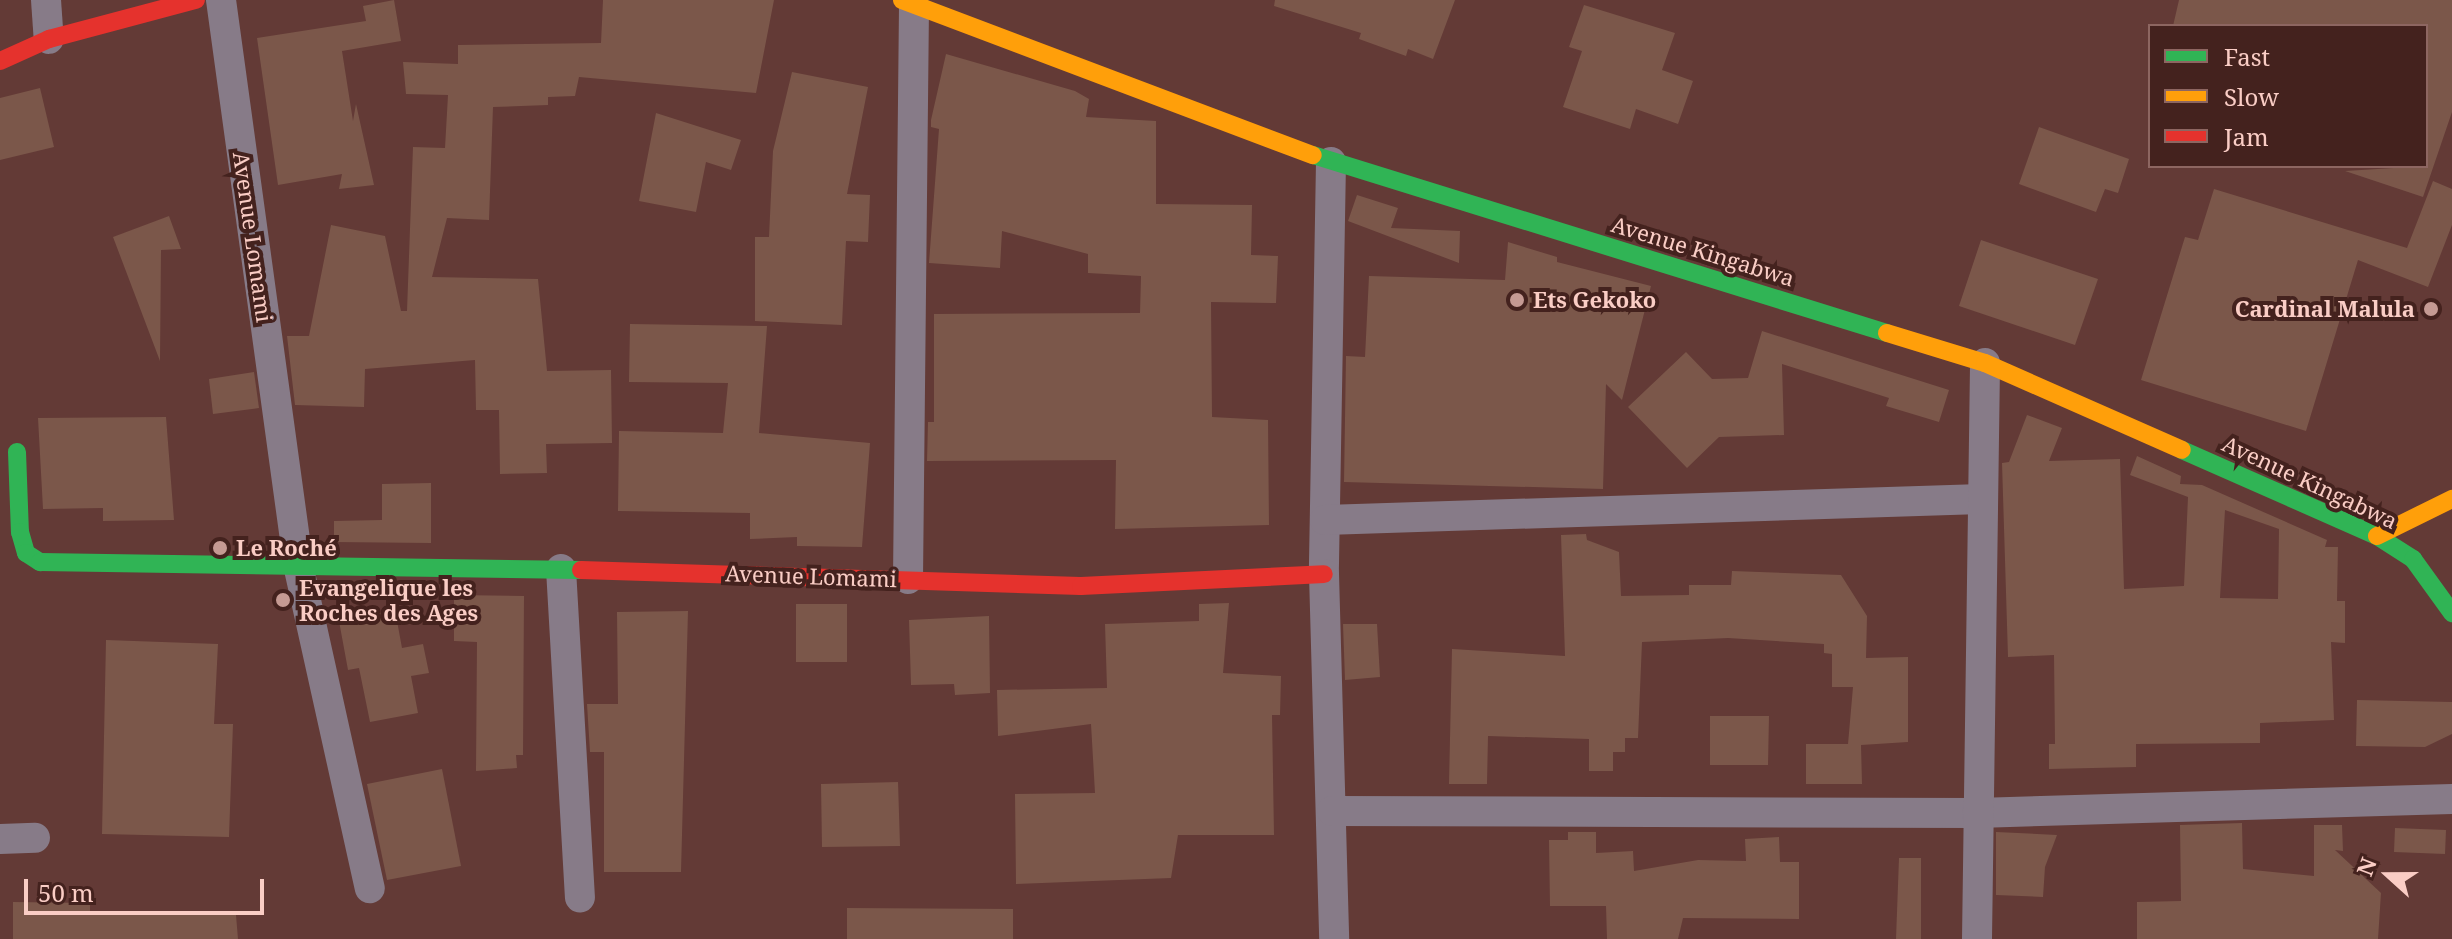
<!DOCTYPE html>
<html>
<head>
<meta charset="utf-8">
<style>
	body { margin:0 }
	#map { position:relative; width:2452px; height:939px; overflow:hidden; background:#633a36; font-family:"Noto Serif",serif }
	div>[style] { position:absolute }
	.building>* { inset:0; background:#7b574a }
	.street>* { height:30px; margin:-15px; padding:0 15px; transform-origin:15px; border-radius:15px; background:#877b88 }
	.fast>* { height:18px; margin:-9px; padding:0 9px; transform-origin:9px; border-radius:9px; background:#30b455 }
	.slow>* { height:18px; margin:-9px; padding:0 9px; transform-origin:9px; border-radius:9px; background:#ff9f0a }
	.jam>* { height:18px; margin:-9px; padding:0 9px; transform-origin:9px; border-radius:9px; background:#e5322d }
	.dots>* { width:22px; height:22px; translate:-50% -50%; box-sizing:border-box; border:4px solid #44221e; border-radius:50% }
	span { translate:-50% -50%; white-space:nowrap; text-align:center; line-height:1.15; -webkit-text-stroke:8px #44221e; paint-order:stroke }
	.street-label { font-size:22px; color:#facdc5 }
	.poi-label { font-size:22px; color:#facdc5; font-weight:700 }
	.left { translate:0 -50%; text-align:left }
	.right { translate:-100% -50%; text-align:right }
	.legend { position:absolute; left:2148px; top:24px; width:280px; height:144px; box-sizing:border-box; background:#44221e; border:2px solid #8d6661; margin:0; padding:10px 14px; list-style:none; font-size:24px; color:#facdc5 }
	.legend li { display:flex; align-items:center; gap:16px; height:40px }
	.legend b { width:40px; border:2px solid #8d6661 }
	.north { position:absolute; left:2348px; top:835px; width:80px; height:80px; -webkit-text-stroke:6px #44221e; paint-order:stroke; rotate:291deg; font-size:22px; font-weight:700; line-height:32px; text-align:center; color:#facdc5 }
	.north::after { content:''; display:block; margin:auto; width:28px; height:36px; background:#facdc5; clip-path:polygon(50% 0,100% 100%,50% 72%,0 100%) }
	.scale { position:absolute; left:24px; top:879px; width:240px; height:36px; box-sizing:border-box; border:4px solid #facdc5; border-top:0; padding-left:10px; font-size:24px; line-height:28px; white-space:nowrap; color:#facdc5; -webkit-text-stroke:6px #44221e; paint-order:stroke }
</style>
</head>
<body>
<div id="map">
	<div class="building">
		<div style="clip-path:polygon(394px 0,401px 41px,342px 51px,353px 121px,356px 104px,374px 185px,339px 189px,342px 174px,278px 185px,257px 38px,366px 21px,363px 6px)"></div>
		<div style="clip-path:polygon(603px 0,774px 0,756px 93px,579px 77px,575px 96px,548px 97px,548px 105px,493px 107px,489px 220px,447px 218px,432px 277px,538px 279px,547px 371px,611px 370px,612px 443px,546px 444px,547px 473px,500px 474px,499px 410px,476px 410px,475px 360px,365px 369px,364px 407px,295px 405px,287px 336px,309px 336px,331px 225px,385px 236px,401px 311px,407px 311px,413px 147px,445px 148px,448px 95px,406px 94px,403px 62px,458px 64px,458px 45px,601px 43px)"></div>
		<div style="clip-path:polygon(1275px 0,1455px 0,1433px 59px,1408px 49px,1406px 56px,1359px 39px,1361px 33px,1274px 6px)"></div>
		<div style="clip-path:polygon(2179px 0,2452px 0,2452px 112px,2423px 197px,2345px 171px,2426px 166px,2426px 26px,2173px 26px)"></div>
		<div style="clip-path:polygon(1584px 5px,1675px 33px,1662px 70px,1693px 81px,1678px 124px,1636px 109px,1630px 129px,1563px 107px,1582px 51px,1569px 47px)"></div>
		<div style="clip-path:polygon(946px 54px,1075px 91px,1089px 99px,1086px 117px,1156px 121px,1156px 204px,1252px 205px,1251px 255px,1278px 256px,1276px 303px,1211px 302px,1212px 417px,1268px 420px,1269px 525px,1115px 529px,1116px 460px,927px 461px,928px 422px,934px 422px,934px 314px,1140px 313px,1141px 276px,1088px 273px,1088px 254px,1002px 231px,1000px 268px,929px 263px,939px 129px,931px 127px,931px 120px)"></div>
		<div style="clip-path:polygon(792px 72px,868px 87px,847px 194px,870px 195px,868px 242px,846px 241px,842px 325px,755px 321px,755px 237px,769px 237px,773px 151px)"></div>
		<div style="clip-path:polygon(40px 88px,54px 147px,0 160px,0 98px)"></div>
		<div style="clip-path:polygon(656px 113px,741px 140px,731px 170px,706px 162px,696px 212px,639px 201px)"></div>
		<div style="clip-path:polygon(2039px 127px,2129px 159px,2118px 193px,2105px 189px,2096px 212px,2019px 184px)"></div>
		<div style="clip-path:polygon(2433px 181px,2452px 189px,2452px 225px,2428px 287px,2358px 260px,2306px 431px,2141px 380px,2185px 237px,2198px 240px,2214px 189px,2407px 248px)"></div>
		<div style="clip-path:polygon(1357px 195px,1398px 208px,1391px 228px,1460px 231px,1459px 263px,1348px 221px)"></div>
		<div style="clip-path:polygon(169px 216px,181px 249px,161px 250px,160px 361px,113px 237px)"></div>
		<div style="clip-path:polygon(1981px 240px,2098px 279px,2075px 345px,1959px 306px)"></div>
		<div style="clip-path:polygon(1508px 242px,1557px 257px,1557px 262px,1651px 286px,1622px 400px,1606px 384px,1603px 489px,1344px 482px,1346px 356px,1365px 357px,1369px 276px,1505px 280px)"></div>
		<div style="clip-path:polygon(630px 324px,767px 326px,759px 433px,870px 443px,862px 547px,797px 546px,797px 537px,750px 539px,750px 513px,618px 511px,619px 431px,723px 433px,728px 383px,629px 382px)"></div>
		<div style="clip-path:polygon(1762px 331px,1949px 390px,1939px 422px,1886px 406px,1889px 398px,1782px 364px,1784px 435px,1719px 437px,1687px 468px,1628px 407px,1686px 352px,1712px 379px,1748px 378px)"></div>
		<div style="clip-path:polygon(254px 372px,259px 408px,213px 414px,209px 379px)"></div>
		<div style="clip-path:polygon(evenodd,2027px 415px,2062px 428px,2049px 461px,2120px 459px,2124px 589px,2184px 586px,2188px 497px,2130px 475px,2137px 456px,2181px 476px,2180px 484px,2202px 485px,2327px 540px,2325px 547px,2338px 547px,2337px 601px,2345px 601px,2345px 643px,2331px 642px,2334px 720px,2260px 723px,2260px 743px,2136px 744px,2136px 767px,2049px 769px,2049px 744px,2055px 744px,2054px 655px,2008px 657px,2002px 463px,2009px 462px,2027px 415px,2225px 510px,2279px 529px,2278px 599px,2220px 598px,2225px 510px)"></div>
		<div style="clip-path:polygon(166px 417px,174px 520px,103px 521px,103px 508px,43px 509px,38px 418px)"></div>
		<div style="clip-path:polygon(431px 483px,431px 543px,334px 542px,334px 521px,382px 520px,382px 484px)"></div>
		<div style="clip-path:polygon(1586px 534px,1587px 540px,1619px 552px,1621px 596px,1689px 595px,1689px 585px,1731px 585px,1732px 571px,1841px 575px,1867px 616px,1866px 658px,1908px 657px,1908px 742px,1861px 745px,1862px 784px,1806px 784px,1806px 744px,1848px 744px,1853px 687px,1832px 687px,1832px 654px,1824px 653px,1824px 644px,1728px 638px,1642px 642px,1638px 738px,1625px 738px,1625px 752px,1613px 752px,1613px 771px,1589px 771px,1589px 739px,1488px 736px,1487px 784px,1449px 784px,1452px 649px,1565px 656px,1561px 535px)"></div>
		<div style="clip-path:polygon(454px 595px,524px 596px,523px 755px,516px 755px,517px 768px,476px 771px,477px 642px,454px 641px)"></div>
		<div style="clip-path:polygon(1229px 603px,1223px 673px,1281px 676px,1280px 715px,1272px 715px,1274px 835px,1178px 835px,1171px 878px,1016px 884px,1015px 794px,1095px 793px,1091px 724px,998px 736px,997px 690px,1107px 688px,1105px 624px,1199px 621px,1199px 604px)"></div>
		<div style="clip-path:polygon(796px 604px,847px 604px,847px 662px,796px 662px)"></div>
		<div style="clip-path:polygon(395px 610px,402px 648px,423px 644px,429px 673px,411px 676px,418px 713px,370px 722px,359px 668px,348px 670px,339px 621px)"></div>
		<div style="clip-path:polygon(688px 611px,681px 872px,604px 872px,604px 752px,590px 752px,587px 704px,618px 704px,617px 612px)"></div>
		<div style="clip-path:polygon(989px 616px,990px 693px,955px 695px,954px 684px,911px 685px,909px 620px)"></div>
		<div style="clip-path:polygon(1343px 624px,1377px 624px,1380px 677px,1345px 680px)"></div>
		<div style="clip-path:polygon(106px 640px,218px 644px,214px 724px,233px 724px,229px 837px,102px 834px)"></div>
		<div style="clip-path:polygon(2357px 700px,2452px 702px,2452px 734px,2425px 747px,2356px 746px)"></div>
		<div style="clip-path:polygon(1710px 716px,1769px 716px,1768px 765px,1710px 765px)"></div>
		<div style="clip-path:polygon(442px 769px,461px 866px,387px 880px,367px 784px)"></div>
		<div style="clip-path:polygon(898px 782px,900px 846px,822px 847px,821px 784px)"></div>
		<div style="clip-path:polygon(2242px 823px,2243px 869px,2314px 876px,2314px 825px,2342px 825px,2343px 851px,2335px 850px,2381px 893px,2378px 939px,2137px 939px,2137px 902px,2181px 901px,2180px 825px)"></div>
		<div style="clip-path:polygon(2395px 828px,2446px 830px,2445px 854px,2394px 852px)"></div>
		<div style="clip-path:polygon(1568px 832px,1596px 832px,1596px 853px,1633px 851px,1634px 871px,1698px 860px,1746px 861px,1745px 839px,1779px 837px,1780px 862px,1799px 862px,1799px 919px,1683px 918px,1678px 939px,1607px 939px,1606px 906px,1550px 906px,1549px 840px,1568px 840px)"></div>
		<div style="clip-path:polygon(1996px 832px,2057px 835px,2045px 867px,2043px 897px,1996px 895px)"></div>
		<div style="clip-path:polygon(1899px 858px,1921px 858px,1921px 939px,1896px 939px)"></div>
		<div style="clip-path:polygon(13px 902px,90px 903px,90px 912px,236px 915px,238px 939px,13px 939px)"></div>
		<div style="clip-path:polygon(847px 908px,1013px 909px,1013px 939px,847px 939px)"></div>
	</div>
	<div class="street">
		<div style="left:46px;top:0;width:39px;rotate:86deg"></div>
		<div style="left:221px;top:0;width:574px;rotate:82.19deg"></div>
		<div style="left:299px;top:569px;width:327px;rotate:77.5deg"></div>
		<div style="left:1331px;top:162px;width:412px;rotate:91deg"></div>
		<div style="left:1324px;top:574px;width:365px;rotate:88.4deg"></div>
		<div style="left:1325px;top:520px;width:657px;rotate:-1.83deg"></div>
		<div style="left:561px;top:569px;width:329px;rotate:86.7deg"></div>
		<div style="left:908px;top:579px;width:574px;rotate:-89.4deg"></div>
		<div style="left:1332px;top:811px;width:645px;rotate:0.18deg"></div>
		<div style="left:1977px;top:813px;width:475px;rotate:-1.7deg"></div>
		<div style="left:0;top:839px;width:35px;rotate:-2deg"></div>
		<div style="left:1977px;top:939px;width:576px;rotate:-89.2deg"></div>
	</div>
	<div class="fast">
		<div style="left:1313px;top:155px;width:601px;rotate:17.23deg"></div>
		<div style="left:2182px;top:450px;width:213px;rotate:23.8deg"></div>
		<div style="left:2377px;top:536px;width:43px;rotate:32.6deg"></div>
		<div style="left:2413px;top:559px;width:67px;rotate:54.2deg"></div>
		<div style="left:17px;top:452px;width:80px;rotate:87.9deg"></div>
		<div style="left:20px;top:532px;width:22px;rotate:74deg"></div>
		<div style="left:26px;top:553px;width:17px;rotate:33deg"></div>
		<div style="left:40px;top:562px;width:541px;rotate:0.85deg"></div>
	</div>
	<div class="slow">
		<div style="left:902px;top:0;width:439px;rotate:20.7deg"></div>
		<div style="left:1887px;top:333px;width:102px;rotate:17deg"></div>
		<div style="left:1985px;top:363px;width:215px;rotate:23.8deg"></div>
		<div style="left:2377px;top:536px;width:84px;rotate:-26.3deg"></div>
	</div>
	<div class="jam">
		<div style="left:0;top:61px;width:54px;rotate:-24.2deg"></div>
		<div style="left:49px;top:39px;width:152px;rotate:-14.9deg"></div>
		<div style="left:581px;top:570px;width:500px;rotate:1.83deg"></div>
		<div style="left:1081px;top:586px;width:243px;rotate:-2.8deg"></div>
	</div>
	<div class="dots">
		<div style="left:1517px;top:300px;background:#c59a93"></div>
		<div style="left:2431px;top:309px;background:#c59a93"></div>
		<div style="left:220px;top:548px;background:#c59a93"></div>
		<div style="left:283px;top:600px;background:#c59a93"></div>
	</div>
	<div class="street-label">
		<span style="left:253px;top:237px;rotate:82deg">Avenue Lomami</span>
		<span style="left:1703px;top:251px;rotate:17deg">Avenue Kingabwa</span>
		<span style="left:2310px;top:482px;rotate:25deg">Avenue Kingabwa</span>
		<span style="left:811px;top:576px;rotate:2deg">Avenue Lomami</span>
	</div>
	<div class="poi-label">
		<span class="left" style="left:1533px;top:300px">Ets Gekoko</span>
		<span class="right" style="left:2415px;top:309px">Cardinal Malula</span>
		<span class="left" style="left:236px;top:548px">Le Roché</span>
		<span class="left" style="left:299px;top:600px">Evangelique les<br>Roches des Ages</span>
	</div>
	<ul class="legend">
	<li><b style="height:10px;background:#30b455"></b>Fast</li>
	<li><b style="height:10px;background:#ff9f0a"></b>Slow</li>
	<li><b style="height:10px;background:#e5322d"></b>Jam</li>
	</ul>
	<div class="north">N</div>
	<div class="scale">50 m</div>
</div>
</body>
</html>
